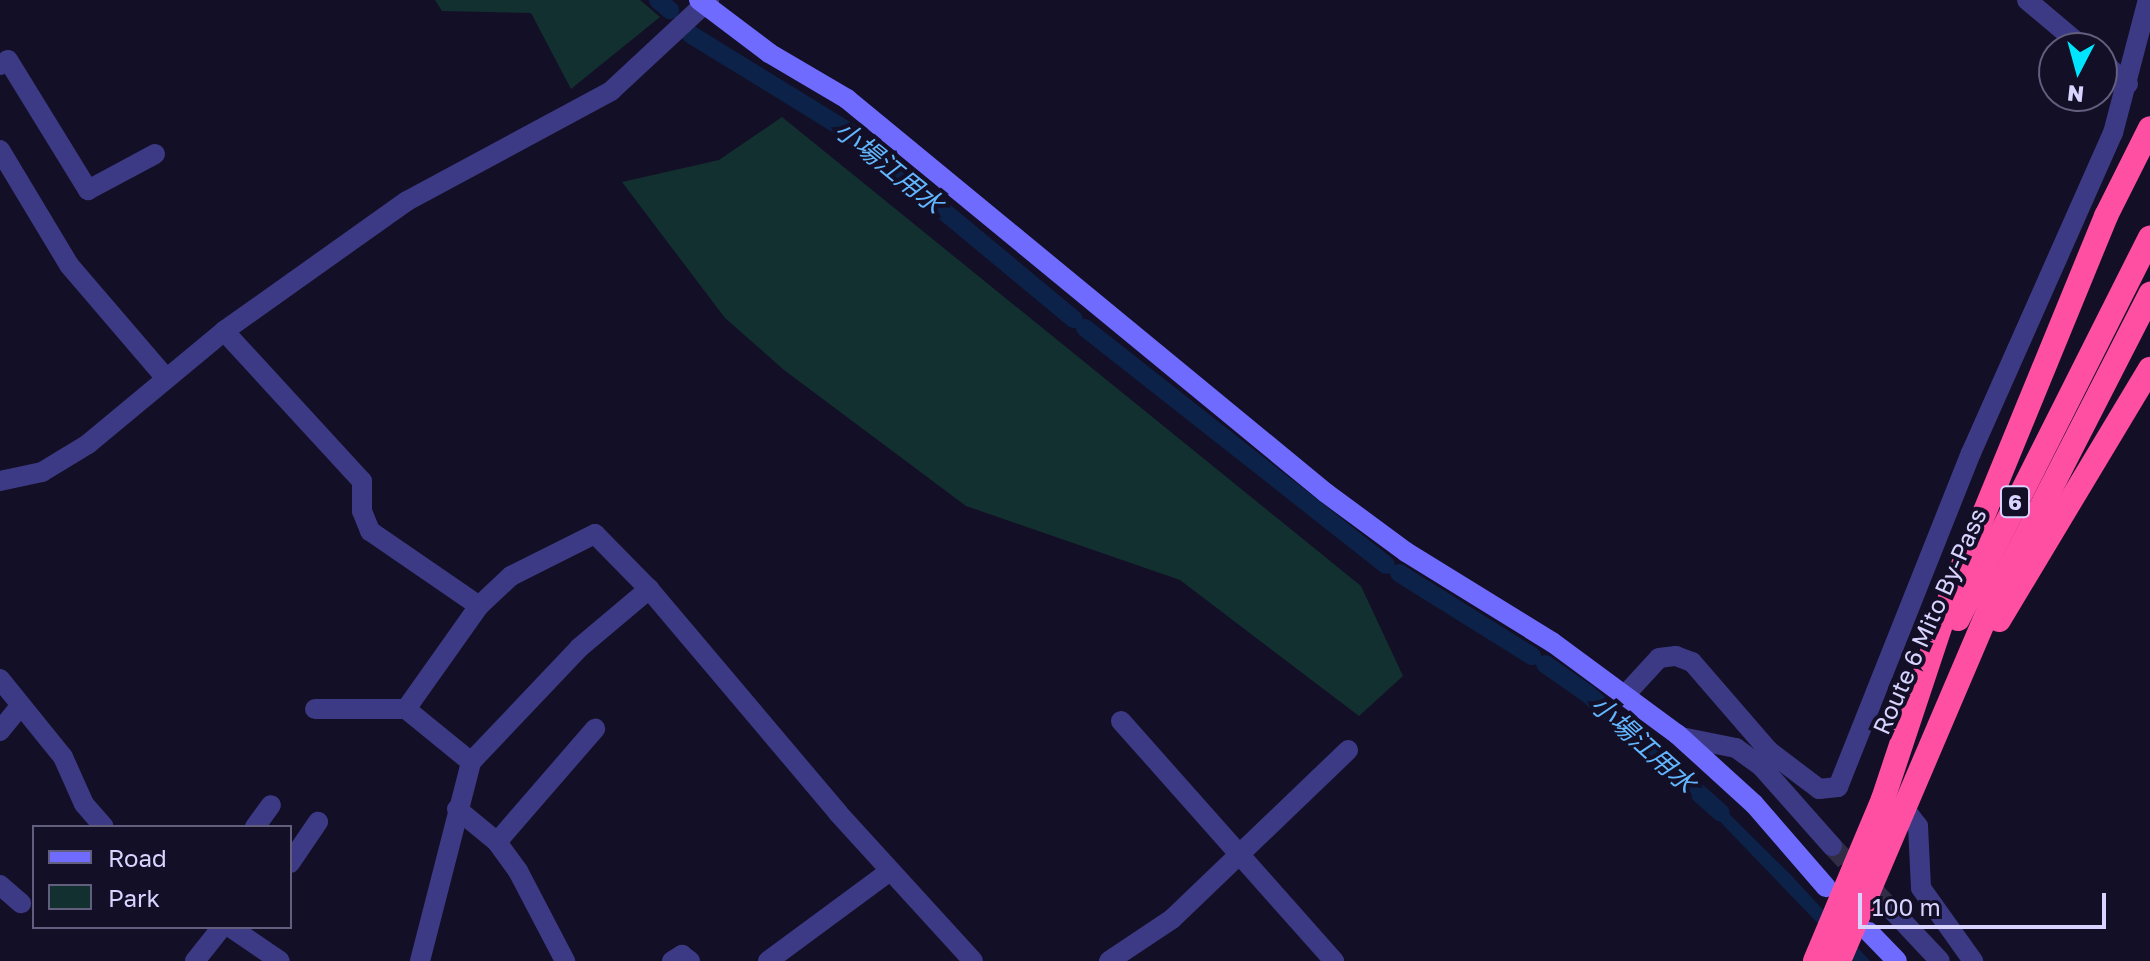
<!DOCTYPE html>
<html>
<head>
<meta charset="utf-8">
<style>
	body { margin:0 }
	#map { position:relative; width:2150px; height:961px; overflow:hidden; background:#130f26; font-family:"Golos Text","Noto Sans JP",sans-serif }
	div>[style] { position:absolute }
	.green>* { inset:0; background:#12302f }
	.water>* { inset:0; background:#0c2248 }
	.canal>* { height:18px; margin:-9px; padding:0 9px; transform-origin:9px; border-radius:9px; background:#0c2248 }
	.street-tunnel>* { height:20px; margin-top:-10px; transform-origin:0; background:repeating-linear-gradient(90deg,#312d47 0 20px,transparent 0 30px) }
	.street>* { height:20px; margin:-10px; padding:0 10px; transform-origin:10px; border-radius:10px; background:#3d3a85 }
	.secondary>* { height:20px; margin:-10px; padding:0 10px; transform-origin:10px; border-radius:10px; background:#6f6bff }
	.highway>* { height:24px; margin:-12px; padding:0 12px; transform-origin:12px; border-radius:12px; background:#ff4fa3 }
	span { translate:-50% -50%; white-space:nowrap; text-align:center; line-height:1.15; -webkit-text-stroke:8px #130f26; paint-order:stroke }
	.shield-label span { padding:2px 6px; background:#130f26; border:2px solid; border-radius:6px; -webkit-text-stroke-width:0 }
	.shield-label { font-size:22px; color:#d9d4ff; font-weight:700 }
	.street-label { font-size:24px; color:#d9d4ff }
	.water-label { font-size:26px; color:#62b6ff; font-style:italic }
	.legend { position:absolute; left:32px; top:825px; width:260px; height:104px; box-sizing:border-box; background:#130f26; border:2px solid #625e7d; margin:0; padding:10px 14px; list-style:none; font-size:24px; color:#d9d4ff }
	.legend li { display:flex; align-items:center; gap:16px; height:40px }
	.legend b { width:40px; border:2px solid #625e7d }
	.north { position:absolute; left:2038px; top:32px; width:80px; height:80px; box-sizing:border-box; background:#130f26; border:2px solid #625e7d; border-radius:50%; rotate:186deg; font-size:22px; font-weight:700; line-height:32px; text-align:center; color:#d9d4ff }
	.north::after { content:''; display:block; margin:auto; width:28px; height:36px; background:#00e5ff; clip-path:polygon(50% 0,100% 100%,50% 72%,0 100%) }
	.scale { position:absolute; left:1858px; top:893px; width:248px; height:36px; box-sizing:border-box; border:4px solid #d9d4ff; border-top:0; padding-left:10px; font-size:24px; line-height:28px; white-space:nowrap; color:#d9d4ff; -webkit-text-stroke:6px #130f26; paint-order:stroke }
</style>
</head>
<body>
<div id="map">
	<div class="green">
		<div style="clip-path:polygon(435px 0,640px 0,660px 17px,571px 89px,531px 13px,442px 11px)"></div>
		<div style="clip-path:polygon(782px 117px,1361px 586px,1403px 676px,1359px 716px,1180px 580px,966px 506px,784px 370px,725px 318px,622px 182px,719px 160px)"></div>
	</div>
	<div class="water">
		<div style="clip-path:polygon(1708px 793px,1791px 875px,1870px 961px,1854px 961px,1700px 801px)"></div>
	</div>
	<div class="canal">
		<div style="left:658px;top:0;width:16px;rotate:40deg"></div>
		<div style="left:690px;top:34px;width:183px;rotate:31.6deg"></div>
		<div style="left:846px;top:130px;width:296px;rotate:39.7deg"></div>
		<div style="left:1085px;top:328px;width:383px;rotate:38.2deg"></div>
		<div style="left:1399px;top:573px;width:157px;rotate:32deg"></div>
		<div style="left:1545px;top:664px;width:52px;rotate:34.9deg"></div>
		<div style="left:1588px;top:694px;width:178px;rotate:41.8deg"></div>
	</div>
	<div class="street-tunnel">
		<div style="left:1832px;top:846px;width:86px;rotate:46.9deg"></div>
	</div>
	<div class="street">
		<div style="left:2027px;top:0;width:75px;rotate:40.1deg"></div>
		<div style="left:2102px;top:62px;width:34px;rotate:40deg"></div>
		<div style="left:0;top:65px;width:9px;rotate:-32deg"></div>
		<div style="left:8px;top:60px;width:153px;rotate:58.4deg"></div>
		<div style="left:88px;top:190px;width:76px;rotate:-28.2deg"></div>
		<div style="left:0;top:150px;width:134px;rotate:59deg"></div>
		<div style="left:69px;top:265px;width:149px;rotate:49.4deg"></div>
		<div style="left:224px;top:331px;width:204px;rotate:47.4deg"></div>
		<div style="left:362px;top:481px;width:30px;rotate:90deg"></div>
		<div style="left:362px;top:511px;width:22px;rotate:68deg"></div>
		<div style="left:370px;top:531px;width:132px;rotate:34.5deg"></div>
		<div style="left:0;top:481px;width:43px;rotate:-12.1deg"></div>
		<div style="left:42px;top:472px;width:54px;rotate:-31.3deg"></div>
		<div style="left:88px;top:444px;width:177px;rotate:-39.7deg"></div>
		<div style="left:224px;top:331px;width:224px;rotate:-35.4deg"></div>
		<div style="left:407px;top:201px;width:232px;rotate:-28.3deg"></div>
		<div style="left:611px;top:91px;width:134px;rotate:-42.9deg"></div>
		<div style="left:0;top:679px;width:100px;rotate:51.1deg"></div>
		<div style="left:63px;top:757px;width:51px;rotate:65.9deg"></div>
		<div style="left:84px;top:804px;width:30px;rotate:49deg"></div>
		<div style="left:1625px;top:695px;width:50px;rotate:-47.4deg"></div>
		<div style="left:1659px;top:658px;width:17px;rotate:-7deg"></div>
		<div style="left:1676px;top:656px;width:17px;rotate:21deg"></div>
		<div style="left:1692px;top:662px;width:118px;rotate:49.1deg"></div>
		<div style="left:1769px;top:751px;width:63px;rotate:37.2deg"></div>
		<div style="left:1819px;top:789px;width:19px;rotate:-6deg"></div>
		<div style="left:1838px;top:787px;width:360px;rotate:-68.3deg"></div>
		<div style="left:1971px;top:453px;width:350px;rotate:-66.1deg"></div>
		<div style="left:2113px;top:133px;width:138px;rotate:-75.3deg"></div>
		<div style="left:315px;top:709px;width:91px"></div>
		<div style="left:406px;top:709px;width:84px;rotate:39.2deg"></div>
		<div style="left:406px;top:709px;width:126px;rotate:-54.7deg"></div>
		<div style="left:479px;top:606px;width:44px;rotate:-43.2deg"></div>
		<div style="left:511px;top:576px;width:94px;rotate:-26.6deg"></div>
		<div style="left:595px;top:534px;width:77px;rotate:45.5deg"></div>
		<div style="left:649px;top:589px;width:293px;rotate:49.8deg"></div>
		<div style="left:838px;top:813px;width:200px;rotate:47.6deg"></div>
		<div style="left:1121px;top:721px;width:321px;rotate:48.4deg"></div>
		<div style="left:0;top:731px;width:32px;rotate:-51deg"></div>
		<div style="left:1681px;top:737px;width:56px;rotate:11.3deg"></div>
		<div style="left:1736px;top:748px;width:31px;rotate:36deg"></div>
		<div style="left:1761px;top:766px;width:107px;rotate:48.4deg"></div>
		<div style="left:1903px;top:807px;width:24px;rotate:52deg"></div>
		<div style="left:1918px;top:826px;width:62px;rotate:87.2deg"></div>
		<div style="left:1921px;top:888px;width:90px;rotate:54.5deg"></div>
		<div style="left:457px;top:809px;width:52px;rotate:39.5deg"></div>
		<div style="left:497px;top:842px;width:36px;rotate:54deg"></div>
		<div style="left:518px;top:871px;width:102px;rotate:62.4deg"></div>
		<div style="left:255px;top:827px;width:27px;rotate:-54deg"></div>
		<div style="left:497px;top:842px;width:150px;rotate:-49.1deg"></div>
		<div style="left:290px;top:863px;width:50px;rotate:-55.7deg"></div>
		<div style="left:0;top:885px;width:28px;rotate:41deg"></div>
		<div style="left:1891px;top:909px;width:71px;rotate:46.7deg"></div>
		<div style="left:230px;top:927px;width:60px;rotate:34.2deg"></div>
		<div style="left:195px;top:961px;width:43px;rotate:-51.5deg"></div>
		<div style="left:420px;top:961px;width:205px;rotate:-75.6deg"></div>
		<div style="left:471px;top:762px;width:157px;rotate:-46.5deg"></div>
		<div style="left:579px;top:648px;width:92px;rotate:-40.1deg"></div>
		<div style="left:672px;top:961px;width:12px;rotate:-31deg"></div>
		<div style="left:682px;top:955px;width:10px;rotate:37deg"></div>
		<div style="left:768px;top:961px;width:152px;rotate:-36.4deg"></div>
		<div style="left:1109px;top:961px;width:76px;rotate:-33.7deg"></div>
		<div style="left:1172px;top:919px;width:244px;rotate:-43.8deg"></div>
	</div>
	<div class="secondary">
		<div style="left:699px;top:0;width:88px;rotate:37.1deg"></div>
		<div style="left:769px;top:53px;width:91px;rotate:30.5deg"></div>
		<div style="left:847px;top:99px;width:620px;rotate:39.44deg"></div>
		<div style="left:1326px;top:493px;width:99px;rotate:36.4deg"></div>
		<div style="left:1406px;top:552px;width:172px;rotate:31.7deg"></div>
		<div style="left:1552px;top:642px;width:155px;rotate:36.4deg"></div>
		<div style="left:1677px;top:734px;width:104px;rotate:42.3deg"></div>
		<div style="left:1754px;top:804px;width:110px;rotate:49.1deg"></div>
		<div style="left:1869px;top:932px;width:40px;rotate:46deg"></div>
	</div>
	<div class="highway">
		<div style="left:1958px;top:619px;width:427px;rotate:-63.3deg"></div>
		<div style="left:1999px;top:620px;width:293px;rotate:-59deg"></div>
		<div style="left:1815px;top:961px;width:176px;rotate:-67.2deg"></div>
		<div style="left:1883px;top:799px;width:216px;rotate:-71.6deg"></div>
		<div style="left:1951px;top:594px;width:409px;rotate:-67.7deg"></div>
		<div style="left:2106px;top:216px;width:98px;rotate:-63.4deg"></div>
		<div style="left:1839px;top:961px;width:385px;rotate:-66.9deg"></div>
		<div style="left:1990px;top:607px;width:352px;rotate:-62.9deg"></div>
	</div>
	<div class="shield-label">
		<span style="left:2015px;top:502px">6</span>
	</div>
	<div class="street-label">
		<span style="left:1929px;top:621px;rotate:-66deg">Route 6 Mito By-Pass</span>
	</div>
	<div class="water-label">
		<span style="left:889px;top:167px;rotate:39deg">小場江用水</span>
		<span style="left:1643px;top:744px;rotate:42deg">小場江用水</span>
	</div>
	<ul class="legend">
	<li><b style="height:10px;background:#6f6bff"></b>Road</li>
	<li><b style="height:22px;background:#12302f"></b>Park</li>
	</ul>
	<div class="north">N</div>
	<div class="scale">100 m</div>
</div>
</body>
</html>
